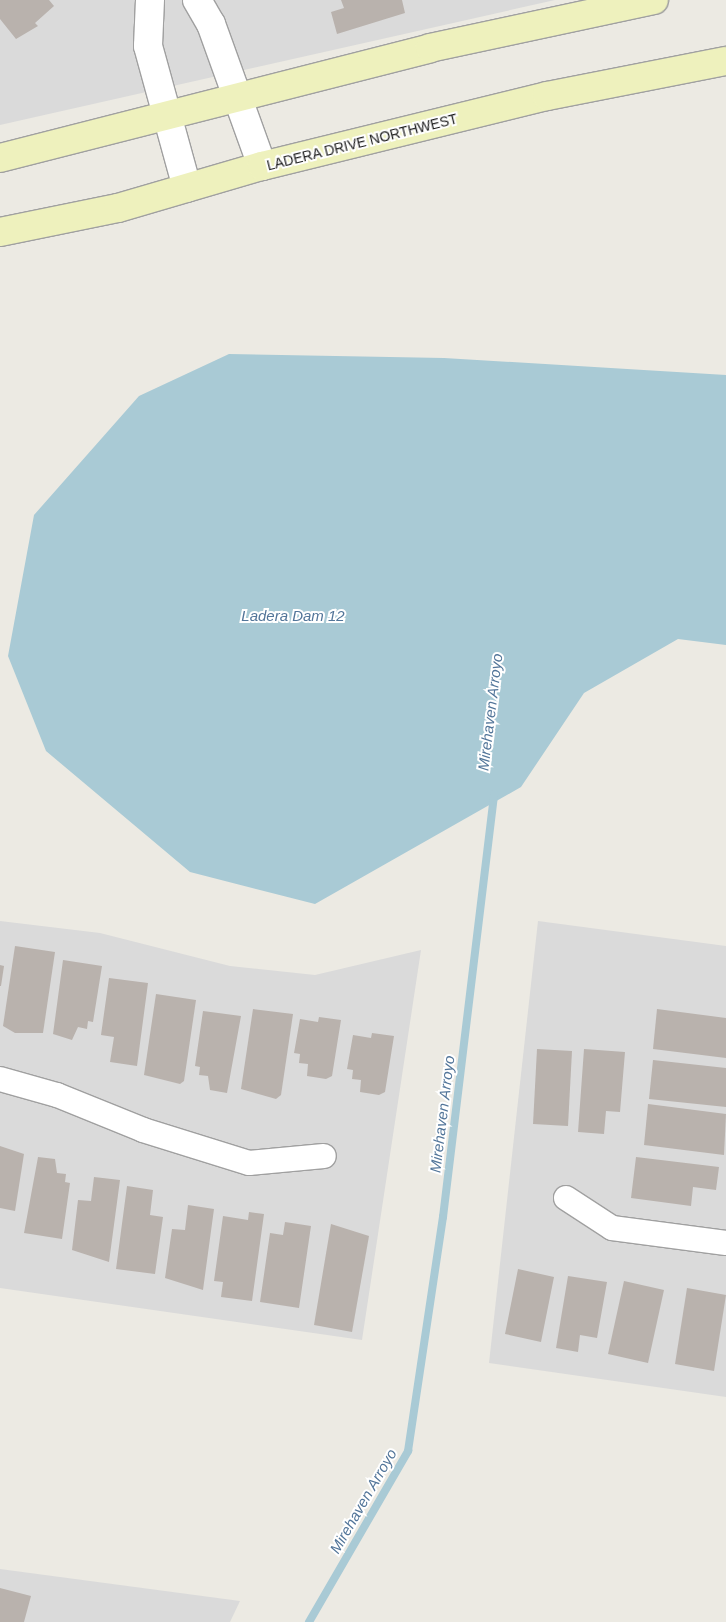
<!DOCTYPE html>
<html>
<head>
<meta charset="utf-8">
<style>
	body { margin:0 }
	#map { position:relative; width:726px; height:1622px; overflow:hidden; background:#eceae3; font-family:Helvetica,sans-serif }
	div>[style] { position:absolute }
	.residential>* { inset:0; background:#dadada }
	.water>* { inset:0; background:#a9cad5 }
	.stream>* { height:8px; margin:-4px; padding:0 4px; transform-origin:4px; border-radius:4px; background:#a9cad5 }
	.building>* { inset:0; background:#b9b2ad }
	.roads { filter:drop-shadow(1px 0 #a0a0a0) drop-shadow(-1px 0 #a0a0a0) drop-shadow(0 1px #a0a0a0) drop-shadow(0 -1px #a0a0a0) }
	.minor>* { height:24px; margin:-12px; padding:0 12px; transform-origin:12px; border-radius:12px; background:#fff }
	.tertiary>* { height:28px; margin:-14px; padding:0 14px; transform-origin:14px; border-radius:14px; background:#fff }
	.secondary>* { height:28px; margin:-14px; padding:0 14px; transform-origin:14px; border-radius:14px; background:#eef1bd }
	span { translate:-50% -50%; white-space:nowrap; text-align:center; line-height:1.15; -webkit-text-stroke:4px #fff; paint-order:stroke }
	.street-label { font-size:14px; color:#1c1c1c }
	.water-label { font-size:15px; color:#527599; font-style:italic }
</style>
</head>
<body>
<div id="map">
	<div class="residential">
		<div style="clip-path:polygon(0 0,555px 0,0 125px)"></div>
		<div style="clip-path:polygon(0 921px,100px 933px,230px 966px,315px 975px,421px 950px,362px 1340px,0 1288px)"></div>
		<div style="clip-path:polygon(538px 921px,726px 946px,726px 1397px,489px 1363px)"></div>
		<div style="clip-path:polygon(0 1569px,240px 1601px,230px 1622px,0 1622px)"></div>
	</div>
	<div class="water">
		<div style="clip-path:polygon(229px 354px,444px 358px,726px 375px,726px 645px,678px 639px,584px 693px,521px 787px,315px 904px,190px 872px,46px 751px,8px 656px,34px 515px,139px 396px)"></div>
	</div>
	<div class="stream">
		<div style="left:309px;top:1622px;width:198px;rotate:-59.9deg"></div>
		<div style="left:408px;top:1451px;width:237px;rotate:-81.5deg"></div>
		<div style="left:443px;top:1217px;width:426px;rotate:-83.1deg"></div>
	</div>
	<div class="building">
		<div style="clip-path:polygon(0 0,49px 0,54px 6px,35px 23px,38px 26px,16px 39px,0 19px)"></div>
		<div style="clip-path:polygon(341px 0,402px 0,405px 13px,337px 34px,331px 12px,344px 8px)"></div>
		<div style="clip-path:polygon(15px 946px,55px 952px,43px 1033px,15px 1033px,3px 1026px)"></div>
		<div style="clip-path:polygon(63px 960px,102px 966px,93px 1022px,88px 1021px,87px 1029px,78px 1027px,72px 1040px,53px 1034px)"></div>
		<div style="clip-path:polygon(0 965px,4px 966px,1px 986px,0 986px)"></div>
		<div style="clip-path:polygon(109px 978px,148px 983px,137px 1066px,110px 1062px,114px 1037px,101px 1035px)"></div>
		<div style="clip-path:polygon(156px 994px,196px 1000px,184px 1081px,180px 1084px,144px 1075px)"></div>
		<div style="clip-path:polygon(253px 1009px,293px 1014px,281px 1095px,276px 1099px,241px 1089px)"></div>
		<div style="clip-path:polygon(657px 1009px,726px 1018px,726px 1058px,653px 1049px)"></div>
		<div style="clip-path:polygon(203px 1011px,241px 1016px,227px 1093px,210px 1090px,208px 1076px,199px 1075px,200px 1067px,195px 1066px)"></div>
		<div style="clip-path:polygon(319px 1017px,341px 1020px,332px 1076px,326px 1079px,307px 1076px,308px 1064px,299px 1063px,300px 1054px,294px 1053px,300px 1019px,318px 1022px)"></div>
		<div style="clip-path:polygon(372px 1033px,394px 1036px,385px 1092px,379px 1095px,360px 1092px,361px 1080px,352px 1079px,353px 1070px,347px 1069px,353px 1035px,371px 1038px)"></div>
		<div style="clip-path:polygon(537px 1049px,572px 1051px,568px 1126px,533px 1124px)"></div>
		<div style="clip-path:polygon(584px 1049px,625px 1052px,620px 1112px,606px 1111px,604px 1134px,578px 1132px)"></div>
		<div style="clip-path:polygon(653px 1060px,726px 1068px,726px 1107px,649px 1099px)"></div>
		<div style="clip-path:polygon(648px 1104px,726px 1114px,724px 1155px,644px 1145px)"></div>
		<div style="clip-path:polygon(0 1146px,24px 1154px,15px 1211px,0 1208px)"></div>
		<div style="clip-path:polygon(38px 1157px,55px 1159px,57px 1173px,66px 1174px,65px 1182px,70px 1183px,62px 1239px,24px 1233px)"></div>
		<div style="clip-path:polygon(636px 1157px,719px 1167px,716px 1190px,693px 1187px,691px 1206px,631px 1198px)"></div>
		<div style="clip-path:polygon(94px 1177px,120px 1180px,109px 1262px,72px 1250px,78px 1200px,91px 1201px)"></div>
		<div style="clip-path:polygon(127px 1186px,153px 1190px,150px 1215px,163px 1217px,155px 1274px,116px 1269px)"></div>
		<div style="clip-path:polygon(188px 1205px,214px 1209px,203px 1290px,165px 1278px,172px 1229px,185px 1230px)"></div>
		<div style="clip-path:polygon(249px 1212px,264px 1214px,252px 1301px,221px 1297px,223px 1282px,214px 1281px,223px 1216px,248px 1220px)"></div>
		<div style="clip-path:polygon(285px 1222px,311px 1226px,299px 1308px,260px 1302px,270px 1233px,283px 1235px)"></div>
		<div style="clip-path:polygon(331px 1224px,369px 1236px,352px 1332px,314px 1325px)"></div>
		<div style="clip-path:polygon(518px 1269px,554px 1277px,541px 1342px,505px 1334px)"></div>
		<div style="clip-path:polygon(568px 1276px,607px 1282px,597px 1338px,580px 1335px,578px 1352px,556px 1348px)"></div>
		<div style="clip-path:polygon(624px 1281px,664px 1290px,648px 1363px,608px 1354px)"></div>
		<div style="clip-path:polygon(687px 1288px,726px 1295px,714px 1371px,675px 1364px)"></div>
		<div style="clip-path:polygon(0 1588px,31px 1596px,24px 1622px,0 1622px)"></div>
	</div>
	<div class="roads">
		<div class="minor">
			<div style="left:0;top:1079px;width:59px;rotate:15.7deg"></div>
			<div style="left:57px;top:1095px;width:93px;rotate:22.1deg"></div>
			<div style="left:143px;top:1130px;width:111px;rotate:17.3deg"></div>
			<div style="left:249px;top:1163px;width:75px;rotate:-5.3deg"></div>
			<div style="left:566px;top:1198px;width:55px;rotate:33.1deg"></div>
			<div style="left:612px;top:1228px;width:115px;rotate:7.5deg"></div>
		</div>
		<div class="tertiary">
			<div style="left:150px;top:0;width:46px;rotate:92.5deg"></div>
			<div style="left:148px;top:46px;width:147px;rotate:74.6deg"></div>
			<div style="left:197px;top:0;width:28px;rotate:60deg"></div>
			<div style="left:211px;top:24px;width:151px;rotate:70.2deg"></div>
		</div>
		<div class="secondary">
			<div style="left:0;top:158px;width:444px;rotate:-14.3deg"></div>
			<div style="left:430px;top:48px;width:229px;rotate:-12.1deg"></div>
			<div style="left:0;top:232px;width:120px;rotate:-11.5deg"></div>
			<div style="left:118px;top:208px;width:150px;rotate:-16.3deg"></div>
			<div style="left:262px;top:166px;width:293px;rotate:-13.8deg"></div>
			<div style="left:547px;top:96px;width:182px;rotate:-11.1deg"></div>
		</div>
	</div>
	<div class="street-label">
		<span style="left:362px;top:142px;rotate:-14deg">LADERA DRIVE NORTHWEST</span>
	</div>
	<div class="water-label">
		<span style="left:293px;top:616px">Ladera Dam 12</span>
		<span style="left:490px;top:712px;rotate:-83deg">Mirehaven Arroyo</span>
		<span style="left:442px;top:1114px;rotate:-83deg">Mirehaven Arroyo</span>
		<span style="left:363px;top:1501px;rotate:-60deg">Mirehaven Arroyo</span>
	</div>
</div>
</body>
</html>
